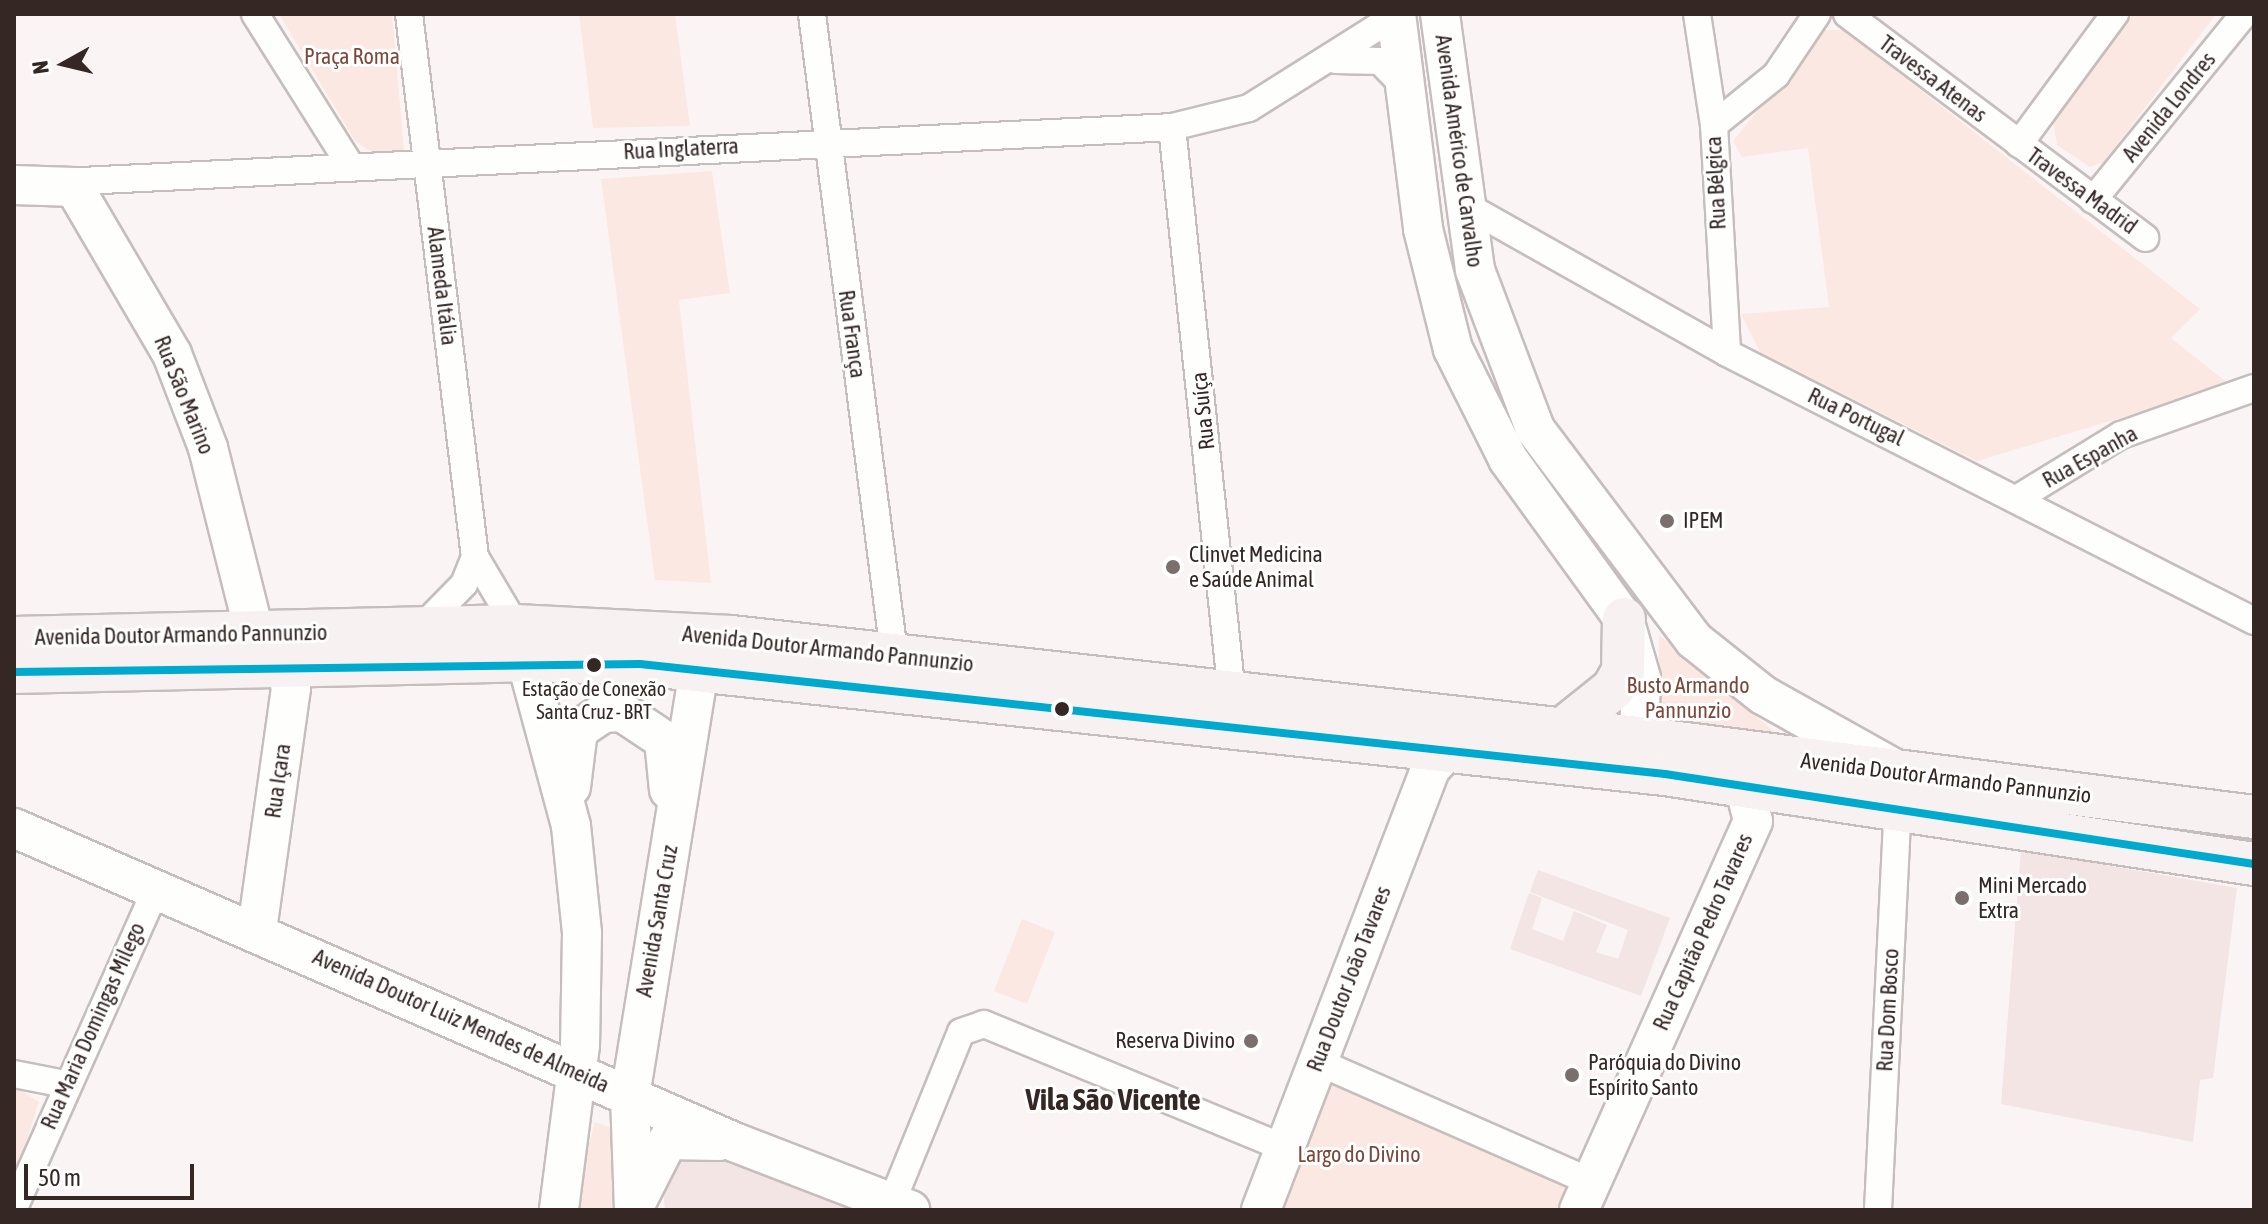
<!DOCTYPE html>
<html>
<head>
<meta charset="utf-8">
<style>
	body { margin:0 }
	#map { position:relative; width:2268px; height:1224px; overflow:hidden; background:#faf5f4; font-family:"Asap Condensed",sans-serif }
	div>[style] { position:absolute }
	.built>* { inset:0; background:#f2e5e3 }
	.green>* { inset:0; background:#fce8e3 }
	.roads { filter:drop-shadow(2px 0 #c6bebc) drop-shadow(-2px 0 #c6bebc) drop-shadow(0 2px #c6bebc) drop-shadow(0 -2px #c6bebc) }
	.street>* { height:26px; margin:-13px; padding:0 13px; transform-origin:13px; border-radius:13px; background:#fefefd }
	.secondary>* { height:38px; margin:-19px; padding:0 19px; transform-origin:19px; border-radius:19px; background:#fefefd }
	.primary>* { height:42px; margin:-21px; padding:0 21px; transform-origin:21px; border-radius:21px; background:#f7f2f1 }
	.bus-1>* { height:8px; margin:-4px; padding:0 4px; transform-origin:4px; border-radius:4px; background:#00a9ce }
	.dots>* { width:22px; height:22px; translate:-50% -50%; box-sizing:border-box; border:4px solid #fff; border-radius:50% }
	span { translate:-50% -50%; white-space:nowrap; text-align:center; line-height:1.15; -webkit-text-stroke:6px #fff; paint-order:stroke }
	.bus-label { font-size:20px; color:#352723 }
	.park-label { font-size:22px; color:#7c483b }
	.street-label { font-size:22px; color:#352723 }
	.poi-label { font-size:22px; color:#352723 }
	.left { translate:0 -50%; text-align:left }
	.right { translate:-100% -50%; text-align:right }
	.district-label { font-size:30px; color:#352723; font-weight:700 }
	.frame { position:absolute; inset:0; border:16px solid #352723; pointer-events:none }
	.north { position:absolute; left:24px; top:24px; width:80px; height:80px; -webkit-text-stroke:6px #fff; paint-order:stroke; rotate:262deg; font-size:22px; font-weight:700; line-height:32px; text-align:center; color:#352723 }
	.north::after { content:''; display:block; margin:auto; width:28px; height:36px; background:#352723; clip-path:polygon(50% 0,100% 100%,50% 72%,0 100%) }
	.scale { position:absolute; left:24px; top:1164px; width:170px; height:36px; box-sizing:border-box; border:4px solid #352723; border-top:0; padding-left:10px; font-size:24px; line-height:28px; white-space:nowrap; color:#352723; -webkit-text-stroke:6px #fff; paint-order:stroke }
</style>
</head>
<body>
<div id="map">
	<div class="built">
		<div style="clip-path:polygon(2021px 850px,2237px 888px,2213px 1078px,2200px 1080px,2193px 1142px,2001px 1104px)"></div>
		<div style="clip-path:polygon(1538px 870px,1670px 918px,1641px 996px,1510px 949px,1529px 893px,1542px 898px,1532px 929px,1563px 941px,1574px 911px,1607px 925px,1596px 952px,1618px 959px,1628px 930px,1530px 892px)"></div>
		<div style="clip-path:polygon(711px 1148px,859px 1210px,665px 1210px,663px 1188px,680px 1154px)"></div>
	</div>
	<div class="green">
		<div style="clip-path:polygon(279px 14px,392px 14px,404px 150px,374px 154px,355px 141px)"></div>
		<div style="clip-path:polygon(579px 14px,675px 14px,690px 126px,593px 128px)"></div>
		<div style="clip-path:polygon(2133px 14px,2216px 14px,2104px 162px,2090px 167px,2057px 145px,2053px 120px)"></div>
		<div style="clip-path:polygon(1824px 30px,1844px 30px,2200px 309px,2171px 338px,2230px 385px,1977px 461px,1760px 352px,1741px 314px,1829px 307px,1808px 148px,1742px 157px,1733px 141px)"></div>
		<div style="clip-path:polygon(712px 171px,730px 293px,679px 300px,711px 583px,655px 580px,601px 179px)"></div>
		<div style="clip-path:polygon(1659px 635px,1783px 739px,1657px 725px)"></div>
		<div style="clip-path:polygon(1022px 919px,1055px 932px,1027px 1004px,994px 991px)"></div>
		<div style="clip-path:polygon(1337px 1084px,1567px 1187px,1562px 1210px,1279px 1210px,1327px 1088px)"></div>
		<div style="clip-path:polygon(14px 1086px,39px 1102px,14px 1178px)"></div>
		<div style="clip-path:polygon(595px 1122px,618px 1130px,621px 1210px,572px 1210px)"></div>
	</div>
	<div class="roads">
		<div class="street">
			<div style="left:255px;top:14px;width:178px;rotate:57.8deg"></div>
			<div style="left:409px;top:14px;width:547px;rotate:83.07deg"></div>
			<div style="left:475px;top:557px;width:80px;rotate:59.3deg"></div>
			<div style="left:812px;top:14px;width:644px;rotate:82.69deg"></div>
			<div style="left:1697px;top:14px;width:112px;rotate:81.3deg"></div>
			<div style="left:1714px;top:125px;width:228px;rotate:86.7deg"></div>
			<div style="left:1847px;top:14px;width:373px;rotate:36.9deg"></div>
			<div style="left:1336px;top:60px;width:44px;rotate:1.3deg"></div>
			<div style="left:1380px;top:61px;width:36px;rotate:46deg"></div>
			<div style="left:1714px;top:125px;width:80px;rotate:-38.9deg"></div>
			<div style="left:1776px;top:75px;width:73px;rotate:-56.1deg"></div>
			<div style="left:1172px;top:127px;width:571px;rotate:83.97deg"></div>
			<div style="left:2019px;top:144px;width:162px;rotate:-53.6deg"></div>
			<div style="left:61px;top:182px;width:1112px;rotate:-2.83deg"></div>
			<div style="left:1172px;top:127px;width:79px;rotate:-13.9deg"></div>
			<div style="left:1249px;top:108px;width:176px;rotate:-32.2deg"></div>
			<div style="left:2093px;top:200px;width:240px;rotate:-50.9deg"></div>
			<div style="left:1463px;top:204px;width:303px;rotate:29.4deg"></div>
			<div style="left:1727px;top:353px;width:591px;rotate:26.96deg"></div>
			<div style="left:2018px;top:498px;width:121px;rotate:-31.5deg"></div>
			<div style="left:2121px;top:435px;width:141px;rotate:-19.5deg"></div>
			<div style="left:420px;top:629px;width:63px;rotate:-45.6deg"></div>
			<div style="left:464px;top:584px;width:29px;rotate:-68deg"></div>
			<div style="left:1318px;top:1062px;width:298px;rotate:23.7deg"></div>
			<div style="left:14px;top:1074px;width:52px;rotate:11.1deg"></div>
			<div style="left:892px;top:1202px;width:183px;rotate:-67.9deg"></div>
			<div style="left:961px;top:1032px;width:24px;rotate:-19deg"></div>
			<div style="left:984px;top:1024px;width:326px;rotate:22.4deg"></div>
			<div style="left:14px;top:1208px;width:349px;rotate:-66deg"></div>
			<div style="left:1878px;top:1210px;width:382px;rotate:-87.2deg"></div>
			<div style="left:1897px;top:828px;width:18px;rotate:-112deg"></div>
		</div>
		<div class="secondary">
			<div style="left:1396px;top:14px;width:217px;rotate:82.8deg"></div>
			<div style="left:1423px;top:229px;width:124px;rotate:76deg"></div>
			<div style="left:1453px;top:349px;width:123px;rotate:63.4deg"></div>
			<div style="left:1508px;top:459px;width:198px;rotate:54.1deg"></div>
			<div style="left:1624px;top:619px;width:61px;rotate:73.9deg"></div>
			<div style="left:1641px;top:678px;width:60px;rotate:91.9deg"></div>
			<div style="left:1639px;top:738px;width:30px;rotate:62deg"></div>
			<div style="left:1440px;top:14px;width:258px;rotate:82.2deg"></div>
			<div style="left:1475px;top:270px;width:170px;rotate:69.3deg"></div>
			<div style="left:1535px;top:429px;width:264px;rotate:53deg"></div>
			<div style="left:1694px;top:640px;width:88px;rotate:38.6deg"></div>
			<div style="left:1763px;top:695px;width:151px;rotate:29.3deg"></div>
			<div style="left:14px;top:185px;width:60px;rotate:1.9deg"></div>
			<div style="left:74px;top:187px;width:194px;rotate:59.6deg"></div>
			<div style="left:172px;top:354px;width:101px;rotate:69deg"></div>
			<div style="left:208px;top:448px;width:193px;rotate:75.9deg"></div>
			<div style="left:519px;top:633px;width:200px;rotate:74.9deg"></div>
			<div style="left:571px;top:826px;width:108px;rotate:84.1deg"></div>
			<div style="left:582px;top:933px;width:112px;rotate:91deg"></div>
			<div style="left:580px;top:1045px;width:166px;rotate:97.3deg"></div>
			<div style="left:571px;top:787px;width:57px;rotate:-83deg"></div>
			<div style="left:578px;top:730px;width:30px;rotate:-34deg"></div>
			<div style="left:603px;top:713px;width:19px;rotate:-3deg"></div>
			<div style="left:622px;top:712px;width:50px;rotate:33.7deg"></div>
			<div style="left:664px;top:740px;width:50px;rotate:84.3deg"></div>
			<div style="left:14px;top:828px;width:785px;rotate:23.56deg"></div>
			<div style="left:734px;top:1142px;width:189px;rotate:21.1deg"></div>
			<div style="left:257px;top:930px;width:244px;rotate:-82deg"></div>
			<div style="left:291px;top:688px;width:51px;rotate:-103.5deg"></div>
			<div style="left:638px;top:1199px;width:66px;rotate:-63deg"></div>
			<div style="left:668px;top:1140px;width:51px;rotate:1.1deg"></div>
			<div style="left:634px;top:1210px;width:114px;rotate:-92deg"></div>
			<div style="left:630px;top:1096px;width:463px;rotate:-80.8deg"></div>
			<div style="left:1261px;top:1210px;width:472px;rotate:-69deg"></div>
			<div style="left:1430px;top:769px;width:22px;rotate:-47deg"></div>
			<div style="left:1579px;top:1210px;width:426px;rotate:-65.9deg"></div>
			<div style="left:1753px;top:821px;width:38px;rotate:-104deg"></div>
		</div>
		<div class="primary">
			<div style="left:14px;top:638px;width:502px;rotate:-1.37deg"></div>
			<div style="left:516px;top:626px;width:215px;rotate:2.9deg"></div>
			<div style="left:731px;top:637px;width:914px;rotate:6.35deg"></div>
			<div style="left:1639px;top:738px;width:620px;rotate:7.32deg"></div>
			<div style="left:14px;top:672px;width:516px;rotate:-1.33deg"></div>
			<div style="left:530px;top:660px;width:110px;rotate:2.1deg"></div>
			<div style="left:640px;top:664px;width:1031px;rotate:6.13deg"></div>
			<div style="left:1665px;top:774px;width:596px;rotate:8.69deg"></div>
			<div style="left:1563px;top:729px;width:64px;rotate:-38.7deg"></div>
			<div style="left:1613px;top:689px;width:21px;rotate:-61deg"></div>
			<div style="left:1623px;top:671px;width:52px;rotate:-88.9deg"></div>
		</div>
	</div>
	<div class="bus-1">
		<div style="left:14px;top:672px;width:626px;rotate:-0.73deg"></div>
		<div style="left:640px;top:664px;width:1031px;rotate:6.13deg"></div>
		<div style="left:1665px;top:774px;width:596px;rotate:8.69deg"></div>
	</div>
	<div class="dots">
		<div style="left:1667px;top:521px;background:#7a6f6c"></div>
		<div style="left:1173px;top:567px;background:#7a6f6c"></div>
		<div style="left:594px;top:665px;background:#352723"></div>
		<div style="left:1062px;top:709px;background:#352723"></div>
		<div style="left:1962px;top:898px;background:#7a6f6c"></div>
		<div style="left:1251px;top:1041px;background:#7a6f6c"></div>
		<div style="left:1572px;top:1075px;background:#7a6f6c"></div>
	</div>
	<div class="bus-label">
		<span style="left:594px;top:700px">Estação de Conexão<br>Santa Cruz - BRT</span>
	</div>
	<div class="park-label">
		<span style="left:352px;top:57px">Praça Roma</span>
		<span style="left:1688px;top:698px">Busto Armando<br>Pannunzio</span>
		<span style="left:1359px;top:1155px">Largo do Divino</span>
	</div>
	<div class="street-label">
		<span style="left:1933px;top:79px;rotate:37deg">Travessa Atenas</span>
		<span style="left:2169px;top:107px;rotate:-51deg">Avenida Londres</span>
		<span style="left:681px;top:149px;rotate:-3deg">Rua Inglaterra</span>
		<span style="left:1459px;top:151px;rotate:82deg">Avenida Américo de Carvalho</span>
		<span style="left:1716px;top:183px;rotate:-93deg">Rua Bélgica</span>
		<span style="left:2082px;top:191px;rotate:36deg">Travessa Madrid</span>
		<span style="left:442px;top:286px;rotate:83deg">Alameda Itália</span>
		<span style="left:852px;top:334px;rotate:82deg">Rua França</span>
		<span style="left:184px;top:395px;rotate:68deg">Rua São Marino</span>
		<span style="left:1203px;top:411px;rotate:-96deg">Rua Suíça</span>
		<span style="left:1856px;top:417px;rotate:26deg">Rua Portugal</span>
		<span style="left:2090px;top:457px;rotate:-29deg">Rua Espanha</span>
		<span style="left:181px;top:635px;rotate:-1deg">Avenida Doutor Armando Pannunzio</span>
		<span style="left:828px;top:649px;rotate:6deg">Avenida Doutor Armando Pannunzio</span>
		<span style="left:1946px;top:778px;rotate:7deg">Avenida Doutor Armando Pannunzio</span>
		<span style="left:278px;top:781px;rotate:-82deg">Rua Içara</span>
		<span style="left:657px;top:921px;rotate:-80deg">Avenida Santa Cruz</span>
		<span style="left:1703px;top:932px;rotate:-66deg">Rua Capitão Pedro Tavares</span>
		<span style="left:1349px;top:979px;rotate:-69deg">Rua Doutor João Tavares</span>
		<span style="left:1888px;top:1010px;rotate:-87deg">Rua Dom Bosco</span>
		<span style="left:461px;top:1021px;rotate:24deg">Avenida Doutor Luiz Mendes de Almeida</span>
		<span style="left:93px;top:1026px;rotate:-66deg">Rua Maria Domingas Milego</span>
	</div>
	<div class="poi-label">
		<span class="left" style="left:1683px;top:521px">IPEM</span>
		<span class="left" style="left:1189px;top:567px">Clinvet Medicina<br>e Saúde Animal</span>
		<span class="left" style="left:1978px;top:898px">Mini Mercado<br>Extra</span>
		<span class="right" style="left:1235px;top:1041px">Reserva Divino</span>
		<span class="left" style="left:1588px;top:1075px">Paróquia do Divino<br>Espírito Santo</span>
	</div>
	<div class="district-label">
		<span style="left:1113px;top:1099px">Vila São Vicente</span>
	</div>
	<div class="frame"></div>
	<div class="north">N</div>
	<div class="scale">50 m</div>
</div>
</body>
</html>
